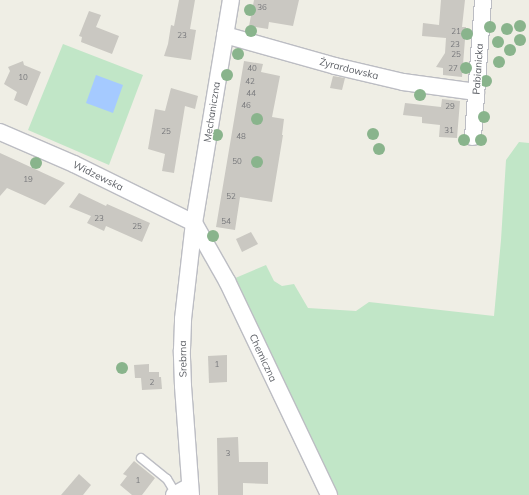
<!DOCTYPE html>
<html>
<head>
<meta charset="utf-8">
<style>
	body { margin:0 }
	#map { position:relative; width:529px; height:495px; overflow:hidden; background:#efeee5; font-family:Mulish,sans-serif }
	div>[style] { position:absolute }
	.green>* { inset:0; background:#c1e6c7 }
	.water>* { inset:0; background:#a5caff }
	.building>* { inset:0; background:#cac8c2 }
	.roads { filter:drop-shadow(1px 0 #bcbdc3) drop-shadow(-1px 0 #bcbdc3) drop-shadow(0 1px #bcbdc3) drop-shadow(0 -1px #bcbdc3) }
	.service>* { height:8px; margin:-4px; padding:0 4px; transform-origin:4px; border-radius:4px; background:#fff }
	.minor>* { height:16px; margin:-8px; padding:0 8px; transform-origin:8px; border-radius:8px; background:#fff }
	.trees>* { width:12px; height:12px; margin:-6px; border-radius:50%; background:#89b48c }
	span { translate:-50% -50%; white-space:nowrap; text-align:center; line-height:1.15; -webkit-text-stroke:3px #fff; paint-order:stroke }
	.number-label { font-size:8px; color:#78797c }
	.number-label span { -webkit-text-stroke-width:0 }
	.street-label { font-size:10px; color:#5c5f65 }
</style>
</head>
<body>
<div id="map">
	<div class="green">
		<div style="clip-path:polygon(63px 44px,143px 75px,109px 165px,28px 130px)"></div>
		<div style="clip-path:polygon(519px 142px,529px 143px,529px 495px,337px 495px,233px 279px,266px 265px,274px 281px,282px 286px,294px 284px,308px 308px,356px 311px,369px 302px,494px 316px,501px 240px,506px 160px)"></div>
	</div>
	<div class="water">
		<div style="clip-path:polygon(96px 75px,123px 85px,113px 113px,86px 103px)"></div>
	</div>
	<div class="building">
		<div style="clip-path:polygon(179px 0,195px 0,190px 29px,196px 30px,191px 60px,164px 56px,168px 44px,171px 25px,174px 26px)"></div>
		<div style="clip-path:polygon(254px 0,299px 0,293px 26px,269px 22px,268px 29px,249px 26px)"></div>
		<div style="clip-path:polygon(441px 0,465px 0,462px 27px,466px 27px,462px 77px,443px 75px,443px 68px,436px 67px,445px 53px,446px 38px,422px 36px,423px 23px,439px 25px)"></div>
		<div style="clip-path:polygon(89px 11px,101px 15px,96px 27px,119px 36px,112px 54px,81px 42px,82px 37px,79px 36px)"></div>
		<div style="clip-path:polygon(23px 61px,24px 65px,41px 72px,27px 106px,14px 100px,17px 92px,4px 84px,10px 71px,8px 67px)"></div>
		<div style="clip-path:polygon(244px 61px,263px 64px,261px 72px,280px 76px,272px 117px,284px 119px,282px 135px,283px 135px,272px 202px,240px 197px,235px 230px,216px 227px)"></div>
		<div style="clip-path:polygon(333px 76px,345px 78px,342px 90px,330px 88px)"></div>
		<div style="clip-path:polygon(171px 88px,198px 96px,195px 109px,185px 106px,174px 173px,162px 171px,165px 154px,148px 149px,155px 109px,165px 111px)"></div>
		<div style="clip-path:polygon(442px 99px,460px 101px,457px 138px,439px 137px,440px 125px,422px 123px,422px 117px,403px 115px,405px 103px,441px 107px)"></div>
		<div style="clip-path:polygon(0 153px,11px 158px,65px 183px,45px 205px,7px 188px,0 196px)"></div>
		<div style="clip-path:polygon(79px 193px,106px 206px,107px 204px,150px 223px,142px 242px,106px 226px,104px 231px,87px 223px,91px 216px,69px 207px)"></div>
		<div style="clip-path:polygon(251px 232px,258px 244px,242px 252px,236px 239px)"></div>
		<div style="clip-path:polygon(227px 355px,227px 382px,209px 383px,208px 356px)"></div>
		<div style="clip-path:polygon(149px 364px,149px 372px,159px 372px,159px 377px,161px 377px,162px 389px,142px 390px,141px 378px,135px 378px,134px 365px)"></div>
		<div style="clip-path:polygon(238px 437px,239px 462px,268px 462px,268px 484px,243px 483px,243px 495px,218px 495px,217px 438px)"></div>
		<div style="clip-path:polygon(134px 461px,155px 478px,142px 495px,132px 495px,120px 485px,127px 476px,123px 474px)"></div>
		<div style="clip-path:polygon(79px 474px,91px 485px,83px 495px,61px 495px)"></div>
	</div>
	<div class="roads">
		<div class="service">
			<div style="left:141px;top:458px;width:33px;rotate:39deg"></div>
			<div style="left:167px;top:479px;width:17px;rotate:59deg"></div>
		</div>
		<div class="minor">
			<div style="left:225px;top:35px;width:114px;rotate:15.7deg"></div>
			<div style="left:335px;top:66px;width:70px;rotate:13.2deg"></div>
			<div style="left:403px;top:82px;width:74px;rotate:7.8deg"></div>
			<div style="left:0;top:132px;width:81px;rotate:23.4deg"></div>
			<div style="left:74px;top:164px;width:134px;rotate:26.2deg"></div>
			<div style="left:473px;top:137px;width:137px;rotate:-85.8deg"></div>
			<div style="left:194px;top:223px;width:67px;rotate:60.4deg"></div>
			<div style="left:227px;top:281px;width:237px;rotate:64.5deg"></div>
			<div style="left:174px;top:495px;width:18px;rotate:-29deg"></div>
			<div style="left:191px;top:495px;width:109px;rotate:-94.2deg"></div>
			<div style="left:183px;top:386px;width:36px;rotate:-92deg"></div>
			<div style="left:182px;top:350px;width:31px;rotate:-88deg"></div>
			<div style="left:183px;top:319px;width:97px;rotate:-83.5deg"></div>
			<div style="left:194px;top:223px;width:226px;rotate:-80.6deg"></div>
		</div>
	</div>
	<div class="trees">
		<div style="left:250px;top:10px"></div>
		<div style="left:520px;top:26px"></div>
		<div style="left:490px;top:27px"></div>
		<div style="left:507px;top:29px"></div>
		<div style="left:251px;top:31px"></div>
		<div style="left:467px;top:34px"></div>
		<div style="left:520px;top:40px"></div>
		<div style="left:498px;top:42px"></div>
		<div style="left:510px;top:50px"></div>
		<div style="left:238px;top:54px"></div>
		<div style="left:499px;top:62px"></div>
		<div style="left:466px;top:68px"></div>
		<div style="left:227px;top:75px"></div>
		<div style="left:486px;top:81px"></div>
		<div style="left:420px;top:95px"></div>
		<div style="left:484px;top:117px"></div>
		<div style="left:257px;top:119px"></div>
		<div style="left:373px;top:134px"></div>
		<div style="left:217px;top:135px"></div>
		<div style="left:464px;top:140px"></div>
		<div style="left:481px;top:140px"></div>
		<div style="left:379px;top:149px"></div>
		<div style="left:257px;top:162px"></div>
		<div style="left:36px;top:163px"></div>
		<div style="left:213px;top:236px"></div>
		<div style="left:122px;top:368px"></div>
	</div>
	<div class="number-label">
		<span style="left:262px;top:8px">36</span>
		<span style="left:456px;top:32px">21</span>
		<span style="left:182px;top:36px">23</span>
		<span style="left:455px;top:45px">23</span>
		<span style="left:456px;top:55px">25</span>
		<span style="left:252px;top:69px">40</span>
		<span style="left:453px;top:69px">27</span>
		<span style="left:23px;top:78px">10</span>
		<span style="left:250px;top:82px">42</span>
		<span style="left:251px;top:94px">44</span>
		<span style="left:246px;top:106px">46</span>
		<span style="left:450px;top:107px">29</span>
		<span style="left:449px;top:131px">31</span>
		<span style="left:166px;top:132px">25</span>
		<span style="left:241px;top:137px">48</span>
		<span style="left:237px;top:162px">50</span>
		<span style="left:28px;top:180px">19</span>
		<span style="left:231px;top:197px">52</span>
		<span style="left:99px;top:219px">23</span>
		<span style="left:226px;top:222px">54</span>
		<span style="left:137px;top:227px">25</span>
		<span style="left:217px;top:365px">1</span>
		<span style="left:152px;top:383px">2</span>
		<span style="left:228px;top:454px">3</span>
		<span style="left:138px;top:481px">1</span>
	</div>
	<div class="street-label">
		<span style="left:349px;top:69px;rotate:14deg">Żyrardowska</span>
		<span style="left:478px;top:69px;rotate:-86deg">Pabianicka</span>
		<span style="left:212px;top:112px;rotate:-81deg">Mechaniczna</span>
		<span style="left:98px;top:176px;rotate:26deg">Widzewska</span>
		<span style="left:263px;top:358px;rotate:65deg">Chemiczna</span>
		<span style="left:183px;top:359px;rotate:-91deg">Srebrna</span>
	</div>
</div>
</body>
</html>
